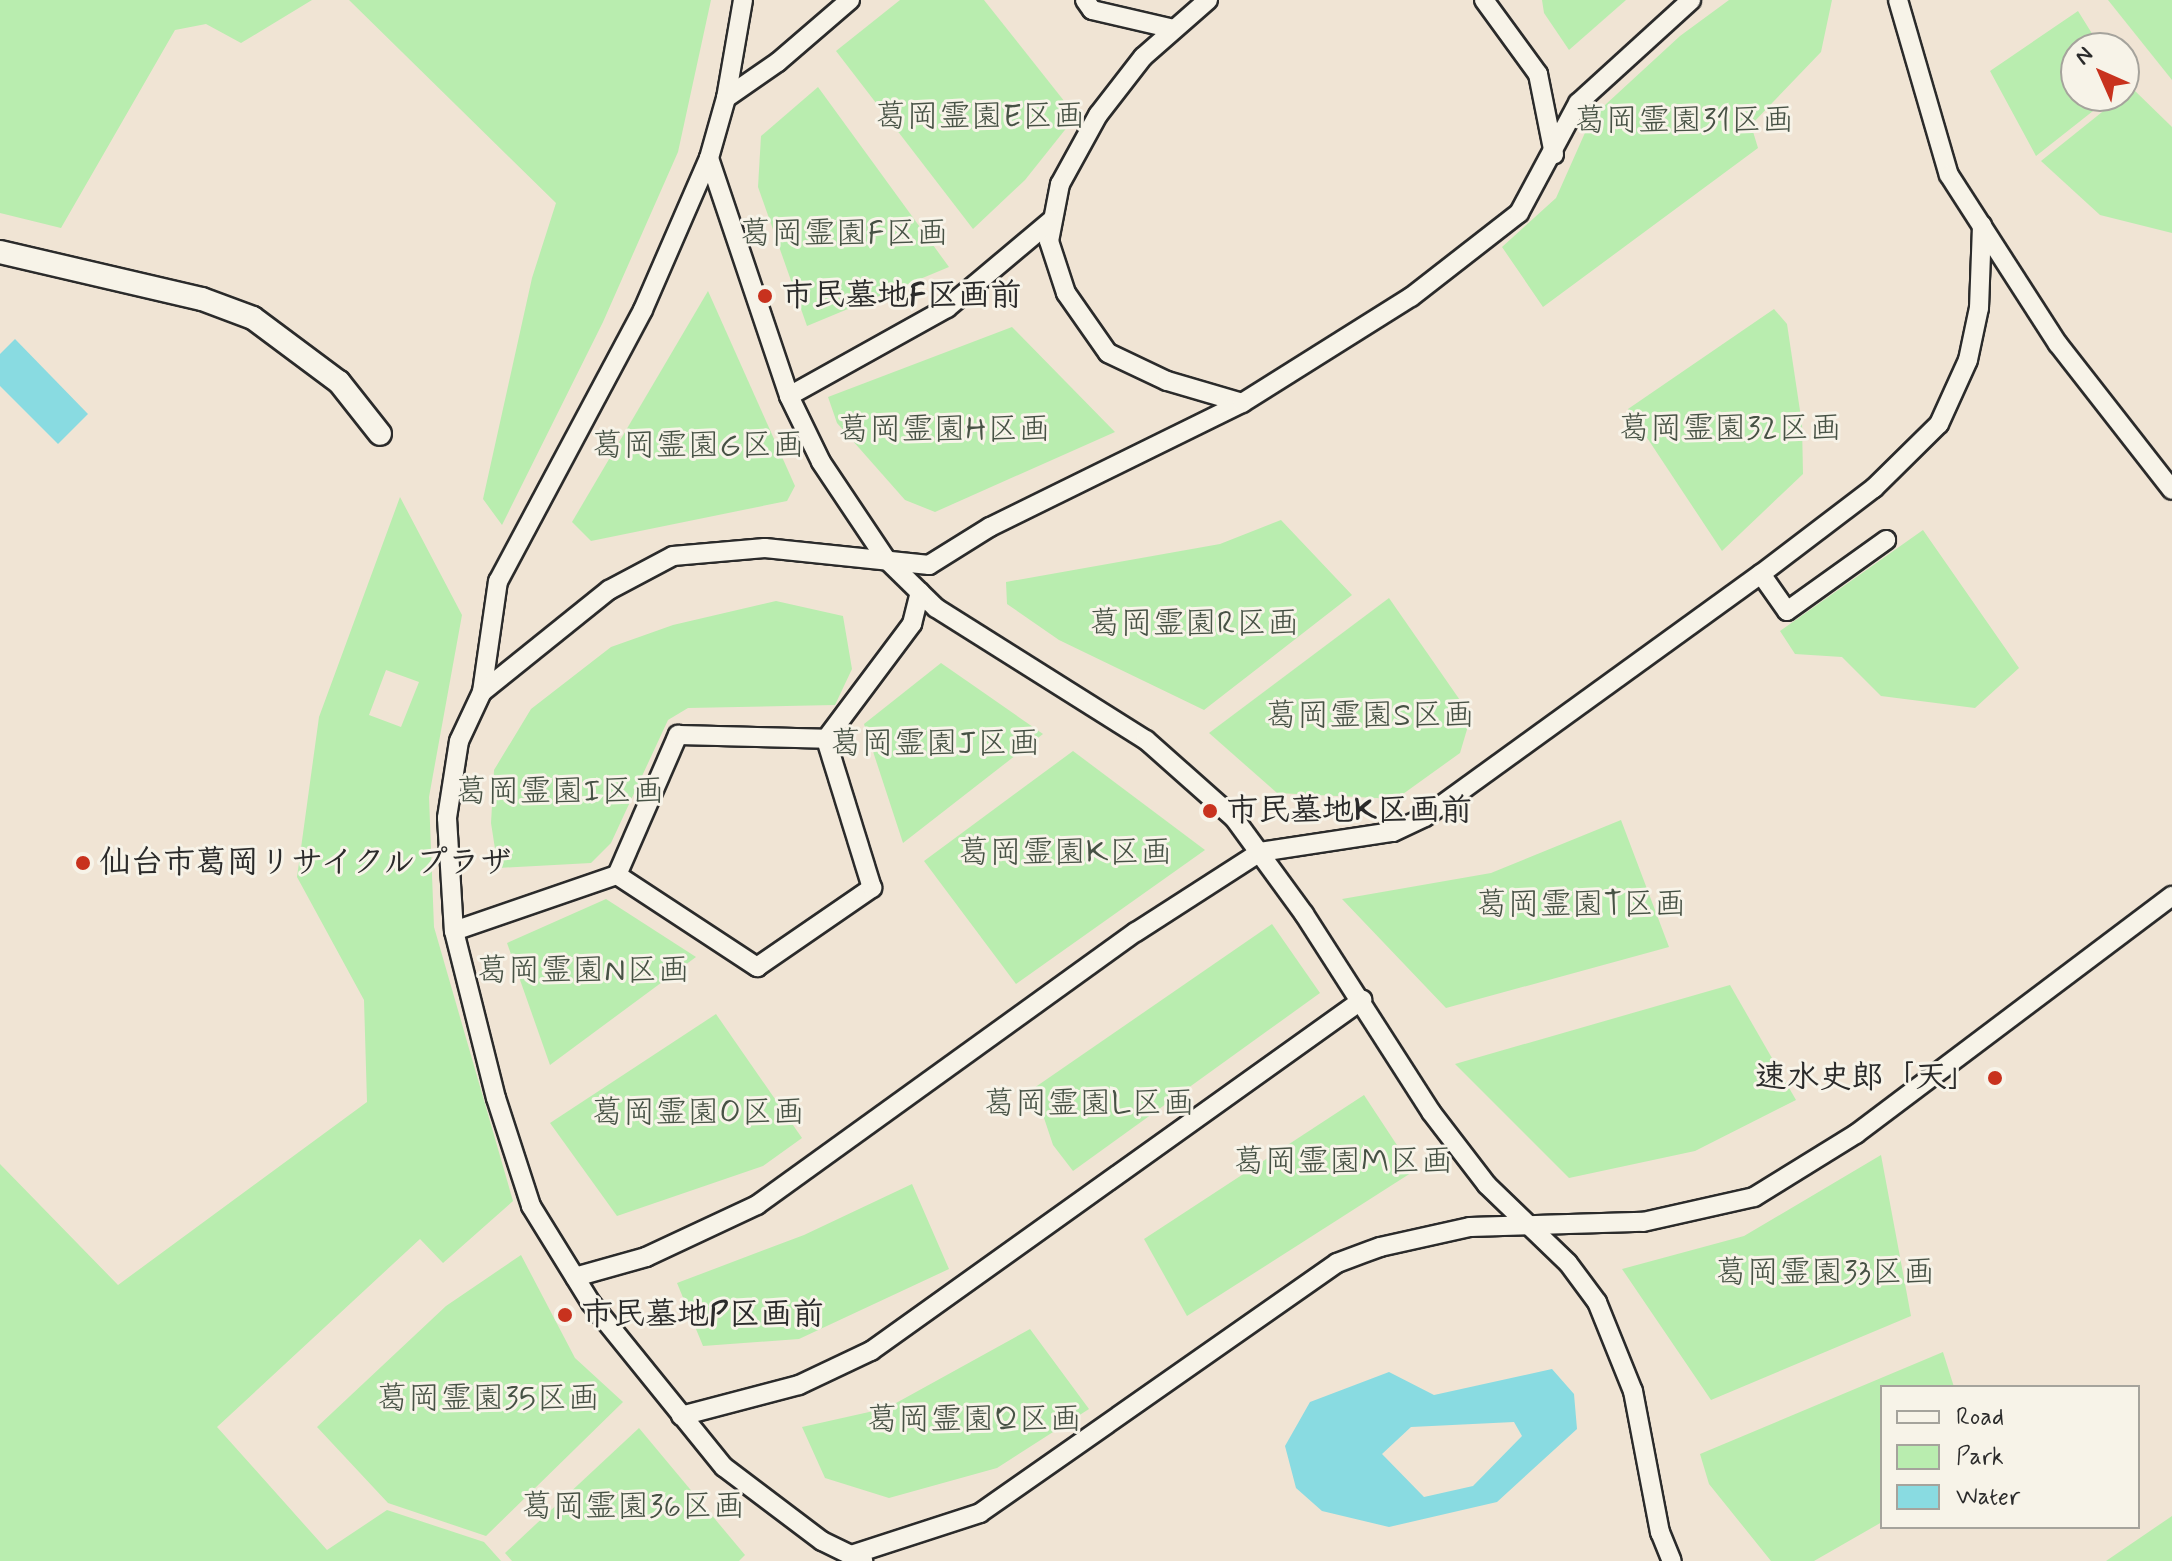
<!DOCTYPE html>
<html>
<head>
<meta charset="utf-8">
<style>
	body { margin:0 }
	#map { position:relative; width:2172px; height:1561px; overflow:hidden; background:#f0e4d4; font-family:Mynerve,"Klee One",sans-serif }
	div>[style] { position:absolute }
	.green>* { inset:0; background:#b9edaf }
	.water>* { inset:0; background:#89dbe1 }
	.roads { filter:drop-shadow(2px 0 #2b2b2b) drop-shadow(-2px 0 #2b2b2b) drop-shadow(0 2px #2b2b2b) drop-shadow(0 -2px #2b2b2b) }
	.minor>* { height:18px; margin:-9px; padding:0 9px; transform-origin:9px; border-radius:9px; background:#f7f3e8 }
	.tertiary>* { height:22px; margin:-11px; padding:0 11px; transform-origin:11px; border-radius:11px; background:#f7f3e8 }
	.dots>* { width:22px; height:22px; translate:-50% -50%; box-sizing:border-box; border:4px solid #f7f3e8; border-radius:50% }
	span { translate:-50% -50%; white-space:nowrap; text-align:center; line-height:1.15; -webkit-text-stroke:6px #f7f3e8; paint-order:stroke }
	.park-label { font-size:32px; color:#475245 }
	.poi-label { font-size:32px; color:#2b2b2b; font-weight:700 }
	.left { translate:0 -50%; text-align:left }
	.right { translate:-100% -50%; text-align:right }
	.legend { position:absolute; left:1880px; top:1385px; width:260px; height:144px; box-sizing:border-box; background:#f7f3e8; border:2px solid #a5a39c; margin:0; padding:10px 14px; list-style:none; font-size:24px; color:#2b2b2b }
	.legend li { display:flex; align-items:center; gap:16px; height:40px }
	.legend b { width:40px; border:2px solid #a5a39c }
	.north { position:absolute; left:2060px; top:32px; width:80px; height:80px; box-sizing:border-box; background:#f7f3e8; border:2px solid #a5a39c; border-radius:50%; rotate:315deg; font-size:22px; font-weight:700; line-height:32px; text-align:center; color:#2b2b2b }
	.north::after { content:''; display:block; margin:auto; width:28px; height:36px; background:#c8321e; clip-path:polygon(50% 0,100% 100%,50% 72%,0 100%) }
</style>
</head>
<body>
<div id="map">
	<div class="green">
		<div style="clip-path:polygon(0 0,312px 0,241px 43px,206px 24px,175px 30px,61px 228px,0 213px)"></div>
		<div style="clip-path:polygon(349px 0,711px 0,678px 152px,603px 322px,502px 525px,483px 499px,532px 278px,556px 203px)"></div>
		<div style="clip-path:polygon(900px 0,984px 0,1076px 116px,1025px 180px,973px 229px,836px 51px)"></div>
		<div style="clip-path:polygon(1542px 0,1626px 0,1569px 50px,1544px 13px)"></div>
		<div style="clip-path:polygon(1729px 0,1832px 0,1821px 52px,1751px 125px,1758px 148px,1543px 307px,1502px 247px,1556px 198px,1592px 117px,1680px 36px)"></div>
		<div style="clip-path:polygon(2108px 0,2172px 0,2172px 80px)"></div>
		<div style="clip-path:polygon(2078px 11px,2101px 48px,2076px 48px,2076px 96px,2112px 96px,2036px 156px,1990px 71px)"></div>
		<div style="clip-path:polygon(818px 87px,949px 267px,807px 326px,758px 187px,761px 136px)"></div>
		<div style="clip-path:polygon(2132px 88px,2172px 127px,2172px 233px,2100px 215px,2041px 161px)"></div>
		<div style="clip-path:polygon(708px 291px,795px 486px,787px 501px,591px 541px,572px 522px)"></div>
		<div style="clip-path:polygon(1774px 309px,1787px 324px,1802px 424px,1803px 474px,1722px 551px,1628px 409px)"></div>
		<div style="clip-path:polygon(1012px 327px,1115px 432px,935px 512px,905px 500px,837px 423px,828px 397px)"></div>
		<div style="clip-path:polygon(evenodd,400px 497px,462px 615px,429px 797px,434px 927px,513px 1201px,443px 1263px,420px 1239px,217px 1427px,327px 1550px,387px 1510px,484px 1542px,501px 1561px,0 1561px,0 1164px,118px 1285px,367px 1102px,364px 1000px,297px 877px,319px 717px,400px 497px,386px 670px,419px 682px,401px 727px,369px 715px,386px 670px)"></div>
		<div style="clip-path:polygon(1281px 520px,1352px 595px,1204px 710px,1059px 640px,1007px 604px,1006px 582px,1220px 544px)"></div>
		<div style="clip-path:polygon(1923px 530px,2019px 668px,1975px 708px,1881px 696px,1842px 657px,1795px 654px,1780px 631px)"></div>
		<div style="clip-path:polygon(1389px 598px,1471px 716px,1460px 753px,1396px 799px,1277px 793px,1209px 733px)"></div>
		<div style="clip-path:polygon(776px 601px,843px 616px,852px 669px,835px 705px,688px 708px,668px 720px,611px 843px,591px 863px,498px 868px,491px 823px,494px 770px,531px 709px,611px 647px,673px 625px)"></div>
		<div style="clip-path:polygon(941px 663px,1043px 734px,903px 843px,864px 724px)"></div>
		<div style="clip-path:polygon(1073px 751px,1205px 850px,1016px 984px,924px 861px)"></div>
		<div style="clip-path:polygon(1621px 820px,1669px 947px,1446px 1008px,1342px 899px,1491px 873px)"></div>
		<div style="clip-path:polygon(606px 899px,696px 957px,550px 1065px,507px 943px)"></div>
		<div style="clip-path:polygon(1272px 924px,1320px 993px,1073px 1171px,1053px 1145px,1034px 1088px)"></div>
		<div style="clip-path:polygon(1730px 985px,1796px 1100px,1695px 1151px,1569px 1178px,1455px 1064px)"></div>
		<div style="clip-path:polygon(716px 1014px,802px 1138px,763px 1166px,617px 1216px,550px 1123px)"></div>
		<div style="clip-path:polygon(1364px 1095px,1414px 1171px,1187px 1316px,1144px 1239px)"></div>
		<div style="clip-path:polygon(1881px 1155px,1911px 1316px,1711px 1400px,1622px 1269px,1744px 1236px)"></div>
		<div style="clip-path:polygon(912px 1184px,949px 1269px,799px 1339px,703px 1346px,677px 1283px,804px 1235px)"></div>
		<div style="clip-path:polygon(521px 1255px,575px 1358px,623px 1402px,486px 1536px,388px 1503px,317px 1427px,446px 1306px)"></div>
		<div style="clip-path:polygon(1030px 1329px,1089px 1409px,997px 1468px,889px 1498px,825px 1478px,802px 1427px,887px 1408px)"></div>
		<div style="clip-path:polygon(1943px 1352px,1954px 1387px,1882px 1387px,1882px 1522px,1814px 1561px,1771px 1561px,1709px 1484px,1700px 1454px)"></div>
		<div style="clip-path:polygon(639px 1428px,745px 1555px,739px 1561px,512px 1561px,505px 1553px)"></div>
		<div style="clip-path:polygon(2172px 1516px,2172px 1561px,2106px 1561px)"></div>
	</div>
	<div class="water">
		<div style="clip-path:polygon(15px 339px,88px 414px,58px 444px,0 386px,0 354px)"></div>
		<div style="clip-path:polygon(evenodd,1552px 1369px,1574px 1394px,1577px 1429px,1497px 1502px,1389px 1527px,1322px 1511px,1296px 1488px,1285px 1446px,1310px 1402px,1389px 1372px,1434px 1395px,1552px 1369px,1514px 1422px,1522px 1436px,1473px 1486px,1424px 1497px,1382px 1454px,1411px 1427px,1514px 1422px)"></div>
	</div>
	<div class="roads">
		<div class="minor">
			<div style="left:743px;top:0;width:99px;rotate:99.8deg"></div>
			<div style="left:726px;top:98px;width:62px;rotate:105.8deg"></div>
			<div style="left:709px;top:158px;width:166px;rotate:113.5deg"></div>
			<div style="left:643px;top:310px;width:307px;rotate:118.1deg"></div>
			<div style="left:498px;top:581px;width:112px;rotate:98.2deg"></div>
			<div style="left:482px;top:692px;width:54px;rotate:115.1deg"></div>
			<div style="left:459px;top:741px;width:78px;rotate:98.9deg"></div>
			<div style="left:447px;top:818px;width:113px;rotate:86.5deg"></div>
			<div style="left:454px;top:931px;width:172px;rotate:75.9deg"></div>
			<div style="left:496px;top:1098px;width:114px;rotate:72deg"></div>
			<div style="left:531px;top:1206px;width:114px;rotate:58.3deg"></div>
			<div style="left:591px;top:1303px;width:211px;rotate:51deg"></div>
			<div style="left:724px;top:1467px;width:123px;rotate:37.1deg"></div>
			<div style="left:822px;top:1541px;width:46px;rotate:26deg"></div>
			<div style="left:1085px;top:0;width:12px;rotate:55deg"></div>
			<div style="left:1092px;top:10px;width:84px;rotate:13deg"></div>
			<div style="left:1208px;top:0;width:86px;rotate:138.8deg"></div>
			<div style="left:1143px;top:57px;width:73px;rotate:127.8deg"></div>
			<div style="left:1098px;top:115px;width:79px;rotate:118.8deg"></div>
			<div style="left:1060px;top:184px;width:58px;rotate:100.9deg"></div>
			<div style="left:1049px;top:241px;width:55px;rotate:71.9deg"></div>
			<div style="left:1066px;top:293px;width:73px;rotate:55deg"></div>
			<div style="left:1108px;top:353px;width:65px;rotate:25.4deg"></div>
			<div style="left:1167px;top:381px;width:78px;rotate:16.3deg"></div>
			<div style="left:1484px;top:0;width:92px;rotate:53.9deg"></div>
			<div style="left:1538px;top:74px;width:82px;rotate:78.7deg"></div>
			<div style="left:1898px;top:0;width:182px;rotate:73.8deg"></div>
			<div style="left:1949px;top:175px;width:201px;rotate:57.2deg"></div>
			<div style="left:2058px;top:344px;width:185px;rotate:52deg"></div>
			<div style="left:726px;top:98px;width:63px;rotate:-34.7deg"></div>
			<div style="left:778px;top:62px;width:95px;rotate:-40.7deg"></div>
			<div style="left:709px;top:158px;width:251px;rotate:71.4deg"></div>
			<div style="left:789px;top:396px;width:73px;rotate:64.1deg"></div>
			<div style="left:821px;top:462px;width:117px;rotate:56.2deg"></div>
			<div style="left:886px;top:559px;width:70px;rotate:44.4deg"></div>
			<div style="left:936px;top:608px;width:248px;rotate:32.2deg"></div>
			<div style="left:1146px;top:740px;width:118px;rotate:41.6deg"></div>
			<div style="left:1234px;top:818px;width:119px;rotate:53.9deg"></div>
			<div style="left:1304px;top:914px;width:235px;rotate:57.3deg"></div>
			<div style="left:1431px;top:1112px;width:92px;rotate:52.5deg"></div>
			<div style="left:1487px;top:1185px;width:112px;rotate:43.9deg"></div>
			<div style="left:1568px;top:1263px;width:49px;rotate:53.4deg"></div>
			<div style="left:1597px;top:1302px;width:96px;rotate:68deg"></div>
			<div style="left:1633px;top:1391px;width:144px;rotate:79.2deg"></div>
			<div style="left:1660px;top:1532px;width:31px;rotate:68deg"></div>
			<div style="left:789px;top:396px;width:181px;rotate:-29.1deg"></div>
			<div style="left:947px;top:308px;width:137px;rotate:-40deg"></div>
			<div style="left:1761px;top:574px;width:45px;rotate:54.9deg"></div>
			<div style="left:1787px;top:611px;width:122px;rotate:-35.6deg"></div>
			<div style="left:482px;top:692px;width:163px;rotate:-38.8deg"></div>
			<div style="left:609px;top:590px;width:72px;rotate:-28deg"></div>
			<div style="left:673px;top:556px;width:92px;rotate:-5deg"></div>
			<div style="left:765px;top:548px;width:165px;rotate:5.9deg"></div>
			<div style="left:929px;top:565px;width:72px;rotate:-31.9deg"></div>
			<div style="left:990px;top:527px;width:281px;rotate:-26.2deg"></div>
			<div style="left:1242px;top:403px;width:199px;rotate:-32.1deg"></div>
			<div style="left:1411px;top:297px;width:137px;rotate:-37.9deg"></div>
			<div style="left:1519px;top:213px;width:125px;rotate:-61.8deg"></div>
			<div style="left:1578px;top:103px;width:153px;rotate:-42.3deg"></div>
			<div style="left:617px;top:875px;width:168px;rotate:33.3deg"></div>
			<div style="left:757px;top:967px;width:140px;rotate:-34.5deg"></div>
			<div style="left:872px;top:888px;width:156px;rotate:-107.2deg"></div>
			<div style="left:454px;top:931px;width:172px;rotate:-19deg"></div>
			<div style="left:617px;top:875px;width:153px;rotate:-66.5deg"></div>
			<div style="left:678px;top:735px;width:148px;rotate:1.5deg"></div>
			<div style="left:826px;top:739px;width:144px;rotate:-53.2deg"></div>
			<div style="left:912px;top:624px;width:33px;rotate:-76deg"></div>
			<div style="left:575px;top:1277px;width:74px;rotate:-15.7deg"></div>
			<div style="left:646px;top:1257px;width:123px;rotate:-25.1deg"></div>
			<div style="left:757px;top:1205px;width:467px;rotate:-35.8deg"></div>
			<div style="left:1136px;top:932px;width:148px;rotate:-32.8deg"></div>
			<div style="left:1260px;top:852px;width:134px;rotate:-8.6deg"></div>
			<div style="left:1393px;top:832px;width:35px;rotate:-25deg"></div>
			<div style="left:1425px;top:817px;width:415px;rotate:-35.9deg"></div>
			<div style="left:1761px;top:574px;width:142px;rotate:-37.3deg"></div>
			<div style="left:1874px;top:488px;width:91px;rotate:-44.6deg"></div>
			<div style="left:1939px;top:424px;width:70px;rotate:-65.6deg"></div>
			<div style="left:1968px;top:360px;width:53px;rotate:-78.1deg"></div>
			<div style="left:1979px;top:308px;width:83px;rotate:-87.9deg"></div>
			<div style="left:681px;top:1416px;width:122px;rotate:-14.7deg"></div>
			<div style="left:799px;top:1385px;width:80px;rotate:-25.3deg"></div>
			<div style="left:871px;top:1351px;width:604px;rotate:-35.56deg"></div>
			<div style="left:851px;top:1555px;width:136px;rotate:-18deg"></div>
			<div style="left:980px;top:1513px;width:436px;rotate:-35deg"></div>
			<div style="left:1337px;top:1263px;width:46px;rotate:-20.4deg"></div>
			<div style="left:1380px;top:1247px;width:92px;rotate:-12.5deg"></div>
			<div style="left:1470px;top:1227px;width:173px;rotate:-1.7deg"></div>
			<div style="left:1643px;top:1222px;width:114px;rotate:-12.7deg"></div>
			<div style="left:1754px;top:1197px;width:120px;rotate:-31.7deg"></div>
			<div style="left:1856px;top:1134px;width:396px;rotate:-37deg"></div>
		</div>
		<div class="tertiary">
			<div style="left:0;top:252px;width:207px;rotate:13.1deg"></div>
			<div style="left:202px;top:299px;width:54px;rotate:20.4deg"></div>
			<div style="left:253px;top:318px;width:107px;rotate:36.7deg"></div>
			<div style="left:339px;top:382px;width:66px;rotate:51.7deg"></div>
		</div>
	</div>
	<div class="dots">
		<div style="left:765px;top:296px;background:#c8321e"></div>
		<div style="left:1210px;top:811px;background:#c8321e"></div>
		<div style="left:83px;top:863px;background:#c8321e"></div>
		<div style="left:1995px;top:1078px;background:#c8321e"></div>
		<div style="left:565px;top:1315px;background:#c8321e"></div>
	</div>
	<div class="park-label">
		<span style="left:980px;top:117px">葛岡霊園E区画</span>
		<span style="left:1684px;top:121px">葛岡霊園31区画</span>
		<span style="left:844px;top:234px">葛岡霊園F区画</span>
		<span style="left:1730px;top:429px">葛岡霊園32区画</span>
		<span style="left:944px;top:430px">葛岡霊園H区画</span>
		<span style="left:698px;top:446px">葛岡霊園G区画</span>
		<span style="left:1194px;top:624px">葛岡霊園R区画</span>
		<span style="left:1370px;top:716px">葛岡霊園S区画</span>
		<span style="left:935px;top:744px">葛岡霊園J区画</span>
		<span style="left:560px;top:792px">葛岡霊園I区画</span>
		<span style="left:1065px;top:853px">葛岡霊園K区画</span>
		<span style="left:1581px;top:905px">葛岡霊園T区画</span>
		<span style="left:583px;top:971px">葛岡霊園N区画</span>
		<span style="left:1089px;top:1104px">葛岡霊園L区画</span>
		<span style="left:698px;top:1113px">葛岡霊園O区画</span>
		<span style="left:1343px;top:1162px">葛岡霊園M区画</span>
		<span style="left:1825px;top:1273px">葛岡霊園33区画</span>
		<span style="left:488px;top:1399px">葛岡霊園35区画</span>
		<span style="left:974px;top:1420px">葛岡霊園Q区画</span>
		<span style="left:633px;top:1507px">葛岡霊園36区画</span>
	</div>
	<div class="poi-label">
		<span class="left" style="left:781px;top:296px">市民墓地F区画前</span>
		<span class="left" style="left:1226px;top:811px">市民墓地K区画前</span>
		<span class="left" style="left:99px;top:863px">仙台市葛岡リサイクルプラザ</span>
		<span class="right" style="left:1979px;top:1078px">速水史郎「天」</span>
		<span class="left" style="left:581px;top:1315px">市民墓地P区画前</span>
	</div>
	<ul class="legend">
	<li><b style="height:10px;background:#f7f3e8"></b>Road</li>
	<li><b style="height:22px;background:#b9edaf"></b>Park</li>
	<li><b style="height:22px;background:#89dbe1"></b>Water</li>
	</ul>
	<div class="north">N</div>
</div>
</body>
</html>
